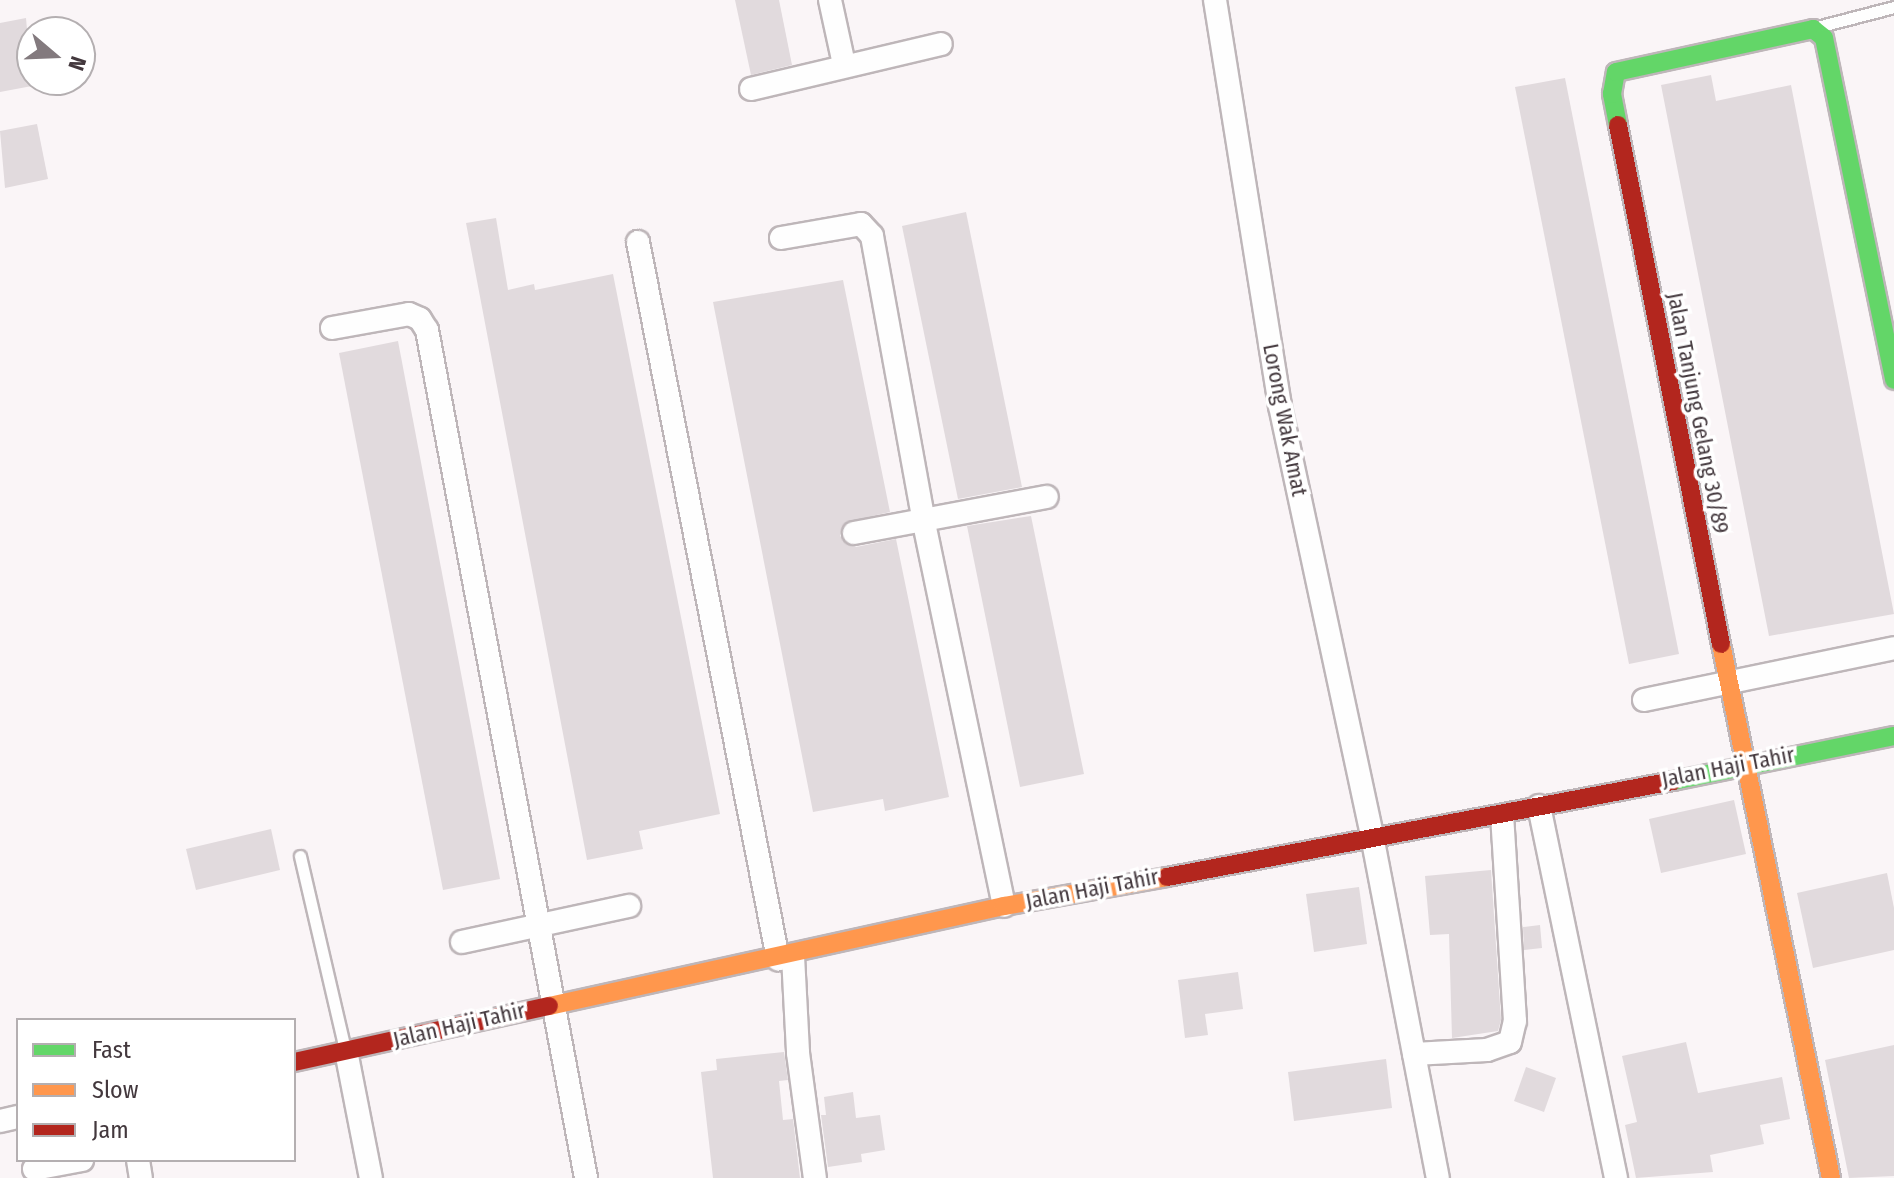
<!DOCTYPE html>
<html>
<head>
<meta charset="utf-8">
<style>
	body { margin:0 }
	#map { position:relative; width:1894px; height:1178px; overflow:hidden; background:#faf5f7; font-family:"Fira Sans Condensed",sans-serif }
	div>[style] { position:absolute }
	.building>* { inset:0; background:#e1dadd }
	.roads { filter:drop-shadow(2px 0 #beb6b9) drop-shadow(-2px 0 #beb6b9) drop-shadow(0 2px #beb6b9) drop-shadow(0 -2px #beb6b9) }
	.lane>* { height:11px; margin:-5.5px; padding:0 5.5px; transform-origin:5.5px; border-radius:5.5px; background:#fefefe }
	.street>* { height:22px; margin:-11px; padding:0 11px; transform-origin:11px; border-radius:11px; background:#fefefe }
	.fast>* { height:18px; margin:-9px; padding:0 9px; transform-origin:9px; border-radius:9px; background:#63d668 }
	.slow>* { height:18px; margin:-9px; padding:0 9px; transform-origin:9px; border-radius:9px; background:#ff974d }
	.jam>* { height:18px; margin:-9px; padding:0 9px; transform-origin:9px; border-radius:9px; background:#b3261e }
	span { translate:-50% -50%; white-space:nowrap; text-align:center; line-height:1.15; -webkit-text-stroke:7px #fff; paint-order:stroke }
	.street-label { font-size:22px; color:#43383d }
	.legend { position:absolute; left:16px; top:1018px; width:280px; height:144px; box-sizing:border-box; background:#fff; border:2px solid #b4afb1; margin:0; padding:10px 14px; list-style:none; font-size:24px; color:#43383d }
	.legend li { display:flex; align-items:center; gap:16px; height:40px }
	.legend b { width:40px; border:2px solid #b4afb1 }
	.north { position:absolute; left:16px; top:16px; width:80px; height:80px; box-sizing:border-box; background:#fff; border:2px solid #b4afb1; border-radius:50%; rotate:109deg; font-size:22px; font-weight:700; line-height:32px; text-align:center; color:#43383d }
	.north::after { content:''; display:block; margin:auto; width:28px; height:36px; background:#837a7e; clip-path:polygon(50% 0,100% 100%,50% 72%,0 100%) }
</style>
</head>
<body>
<div id="map">
	<div class="building">
		<div style="clip-path:polygon(735px 0,779px 0,792px 65px,751px 75px)"></div>
		<div style="clip-path:polygon(26px 18px,32px 86px,0 92px,0 23px)"></div>
		<div style="clip-path:polygon(1711px 75px,1716px 101px,1791px 85px,1894px 614px,1769px 636px,1661px 85px)"></div>
		<div style="clip-path:polygon(1565px 78px,1679px 654px,1629px 664px,1515px 87px)"></div>
		<div style="clip-path:polygon(37px 124px,48px 179px,5px 188px,0 131px)"></div>
		<div style="clip-path:polygon(966px 212px,1022px 487px,958px 499px,902px 226px)"></div>
		<div style="clip-path:polygon(496px 218px,508px 290px,534px 284px,535px 290px,613px 274px,720px 814px,639px 831px,643px 849px,587px 860px,466px 223px)"></div>
		<div style="clip-path:polygon(843px 280px,890px 512px,846px 522px,840px 536px,856px 547px,896px 539px,949px 797px,885px 811px,883px 799px,813px 812px,713px 302px)"></div>
		<div style="clip-path:polygon(398px 341px,500px 879px,443px 890px,339px 353px)"></div>
		<div style="clip-path:polygon(1031px 516px,1084px 774px,1020px 787px,967px 526px)"></div>
		<div style="clip-path:polygon(1734px 800px,1746px 854px,1661px 873px,1649px 819px)"></div>
		<div style="clip-path:polygon(271px 829px,280px 870px,196px 890px,186px 849px)"></div>
		<div style="clip-path:polygon(1491px 870px,1501px 1020px,1498px 1031px,1452px 1038px,1449px 934px,1430px 935px,1425px 876px)"></div>
		<div style="clip-path:polygon(1887px 873px,1894px 908px,1894px 950px,1813px 968px,1797px 893px)"></div>
		<div style="clip-path:polygon(1359px 887px,1367px 944px,1314px 952px,1306px 894px)"></div>
		<div style="clip-path:polygon(1540px 925px,1542px 948px,1524px 950px,1523px 927px)"></div>
		<div style="clip-path:polygon(1238px 972px,1243px 1009px,1205px 1014px,1208px 1035px,1185px 1038px,1178px 980px)"></div>
		<div style="clip-path:polygon(1686px 1042px,1698px 1093px,1782px 1077px,1790px 1119px,1760px 1125px,1764px 1144px,1710px 1155px,1713px 1172px,1636px 1178px,1625px 1125px,1637px 1122px,1622px 1056px)"></div>
		<div style="clip-path:polygon(1894px 1045px,1894px 1176px,1849px 1178px,1825px 1060px)"></div>
		<div style="clip-path:polygon(784px 1052px,788px 1080px,779px 1081px,783px 1120px,793px 1119px,800px 1178px,713px 1178px,701px 1072px,717px 1070px,716px 1059px)"></div>
		<div style="clip-path:polygon(1386px 1059px,1392px 1108px,1294px 1121px,1288px 1072px)"></div>
		<div style="clip-path:polygon(1526px 1067px,1556px 1078px,1544px 1112px,1514px 1101px)"></div>
		<div style="clip-path:polygon(853px 1092px,856px 1118px,880px 1115px,885px 1150px,861px 1154px,862px 1162px,828px 1167px,821px 1115px,826px 1115px,824px 1097px)"></div>
	</div>
	<div class="roads">
		<div class="lane">
			<div style="left:1817px;top:27px;width:80px;rotate:-14.6deg"></div>
			<div style="left:300px;top:856px;width:199px;rotate:76.9deg"></div>
		</div>
		<div class="street">
			<div style="left:830px;top:0;width:66px;rotate:77.7deg"></div>
			<div style="left:1215px;top:0;width:411px;rotate:80.9deg"></div>
			<div style="left:1280px;top:406px;width:440px;rotate:77.9deg"></div>
			<div style="left:1372px;top:836px;width:348px;rotate:79.1deg"></div>
			<div style="left:751px;top:89px;width:195px;rotate:-13.3deg"></div>
			<div style="left:781px;top:238px;width:81px;rotate:-9.9deg"></div>
			<div style="left:861px;top:224px;width:16px;rotate:47deg"></div>
			<div style="left:872px;top:236px;width:292px;rotate:79.7deg"></div>
			<div style="left:924px;top:523px;width:391px;rotate:78.2deg"></div>
			<div style="left:638px;top:242px;width:731px;rotate:78.95deg"></div>
			<div style="left:332px;top:328px;width:78px;rotate:-10.3deg"></div>
			<div style="left:409px;top:314px;width:12px;rotate:24deg"></div>
			<div style="left:420px;top:319px;width:13px;rotate:58deg"></div>
			<div style="left:427px;top:330px;width:863px;rotate:79.38deg"></div>
			<div style="left:854px;top:533px;width:196px;rotate:-10.6deg"></div>
			<div style="left:1644px;top:700px;width:255px;rotate:-11.7deg"></div>
			<div style="left:1539px;top:806px;width:380px;rotate:78.3deg"></div>
			<div style="left:462px;top:942px;width:171px;rotate:-12.2deg"></div>
			<div style="left:793px;top:956px;width:97px;rotate:87deg"></div>
			<div style="left:798px;top:1053px;width:126px;rotate:82.3deg"></div>
			<div style="left:346px;top:1051px;width:129px;rotate:78.9deg"></div>
			<div style="left:1414px;top:1054px;width:73px;rotate:-3.1deg"></div>
			<div style="left:1487px;top:1050px;width:24px;rotate:-19deg"></div>
			<div style="left:1510px;top:1042px;width:22px;rotate:-77deg"></div>
			<div style="left:1515px;top:1021px;width:205px;rotate:-93.6deg"></div>
			<div style="left:0;top:1121px;width:18px;rotate:-13deg"></div>
			<div style="left:138px;top:1160px;width:18px;rotate:81deg"></div>
			<div style="left:34px;top:1169px;width:49px;rotate:-10.6deg"></div>
		</div>
		<div class="fast">
			<div style="left:1618px;top:125px;width:32px;rotate:-101deg"></div>
			<div style="left:1612px;top:94px;width:22px;rotate:-80deg"></div>
			<div style="left:1616px;top:72px;width:202px;rotate:-12.3deg"></div>
			<div style="left:1813px;top:29px;width:14px;rotate:39deg"></div>
			<div style="left:1824px;top:38px;width:349px;rotate:78.4deg"></div>
			<div style="left:1673px;top:781px;width:226px;rotate:-11.5deg"></div>
		</div>
		<div class="slow">
			<div style="left:1721px;top:644px;width:545px;rotate:78.36deg"></div>
			<div style="left:549px;top:1006px;width:466px;rotate:-12.4deg"></div>
			<div style="left:1004px;top:906px;width:166px;rotate:-10.1deg"></div>
		</div>
		<div class="jam">
			<div style="left:1618px;top:125px;width:529px;rotate:78.78deg"></div>
			<div style="left:1167px;top:877px;width:515px;rotate:-10.74deg"></div>
			<div style="left:294px;top:1062px;width:261px;rotate:-12.4deg"></div>
		</div>
	</div>
	<div class="street-label">
		<span style="left:1698px;top:413px;rotate:79deg">Jalan Tanjung Gelang 30/89</span>
		<span style="left:1285px;top:420px;rotate:79deg">Lorong Wak Amat</span>
		<span style="left:1728px;top:767px;rotate:-11deg">Jalan Haji Tahir</span>
		<span style="left:1092px;top:889px;rotate:-11deg">Jalan Haji Tahir</span>
		<span style="left:459px;top:1025px;rotate:-13deg">Jalan Haji Tahir</span>
	</div>
	<ul class="legend">
	<li><b style="height:10px;background:#63d668"></b>Fast</li>
	<li><b style="height:10px;background:#ff974d"></b>Slow</li>
	<li><b style="height:10px;background:#b3261e"></b>Jam</li>
	</ul>
	<div class="north">N</div>
</div>
</body>
</html>
